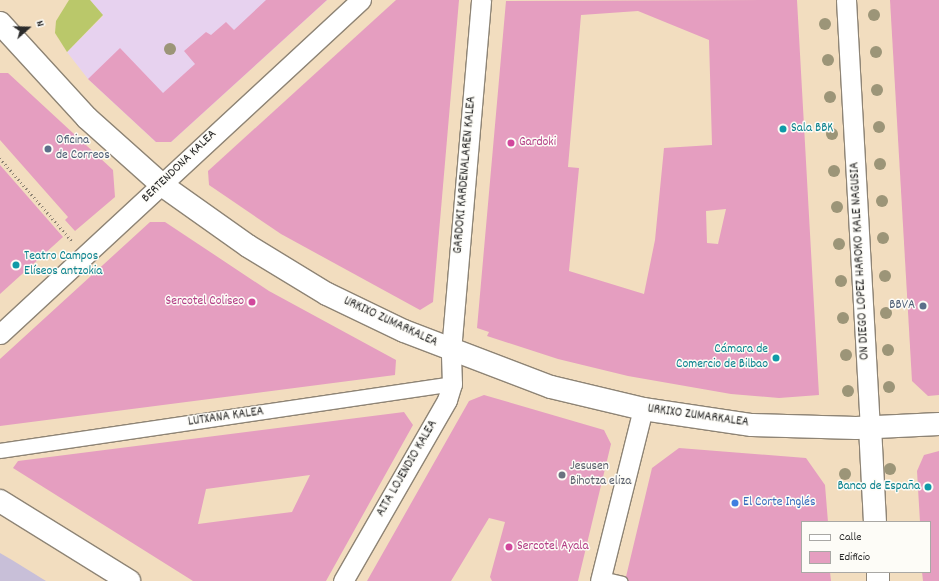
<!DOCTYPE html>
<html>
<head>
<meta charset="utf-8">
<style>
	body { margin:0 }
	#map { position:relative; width:939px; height:581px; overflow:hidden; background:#f2ddbf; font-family:Dekko,sans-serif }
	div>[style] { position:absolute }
	.built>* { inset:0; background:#e7d2ef }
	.industrial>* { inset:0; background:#c8bfd8 }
	.green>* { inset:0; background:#bac86a }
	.building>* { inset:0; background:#e59ec0 }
	.path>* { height:2.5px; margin-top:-1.25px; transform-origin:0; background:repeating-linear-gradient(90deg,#8e8475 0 1px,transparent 0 4px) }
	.roads { filter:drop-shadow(1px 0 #8e8475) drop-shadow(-1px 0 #8e8475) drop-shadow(0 1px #8e8475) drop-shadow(0 -1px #8e8475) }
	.service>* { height:9px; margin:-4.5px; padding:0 4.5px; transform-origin:4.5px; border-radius:4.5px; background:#fff }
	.pedestrian>* { height:14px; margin:-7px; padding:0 7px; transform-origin:7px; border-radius:7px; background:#fff }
	.minor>* { height:19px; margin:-9.5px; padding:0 9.5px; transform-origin:9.5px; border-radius:9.5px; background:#fff }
	.tertiary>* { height:22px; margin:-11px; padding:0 11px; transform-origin:11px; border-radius:11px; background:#fff }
	.secondary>* { height:22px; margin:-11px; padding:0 11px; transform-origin:11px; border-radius:11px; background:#fff }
	.trees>* { width:12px; height:12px; margin:-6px; border-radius:50%; background:#9c9578 }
	.dots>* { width:11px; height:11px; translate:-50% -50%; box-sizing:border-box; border:2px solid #fdfcf7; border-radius:50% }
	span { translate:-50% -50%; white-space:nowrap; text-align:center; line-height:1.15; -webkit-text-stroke:3px #fdfcf7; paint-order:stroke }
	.culture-label { font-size:13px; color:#0d838f }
	.left { translate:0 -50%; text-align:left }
	.right { translate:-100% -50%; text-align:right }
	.service-label { font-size:13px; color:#4e5e75 }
	.hotel-label { font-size:13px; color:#b23c85 }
	.street-label { font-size:13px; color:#2b2b2b }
	.worship-label { font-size:13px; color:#5b616d }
	.shop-label { font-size:13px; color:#366cbe }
	.legend { position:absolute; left:801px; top:521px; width:130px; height:52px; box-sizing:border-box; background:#fdfcf7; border:1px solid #a9a8a5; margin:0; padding:5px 7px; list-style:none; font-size:12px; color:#2b2b2b }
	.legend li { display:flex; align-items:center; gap:8px; height:20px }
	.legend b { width:20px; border:1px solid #a9a8a5 }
	.north { position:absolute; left:8px; top:8px; width:40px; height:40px; -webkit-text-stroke:3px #fdfcf7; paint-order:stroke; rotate:70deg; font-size:11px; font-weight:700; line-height:16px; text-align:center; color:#2b2b2b }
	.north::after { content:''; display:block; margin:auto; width:14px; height:18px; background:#2b2b2b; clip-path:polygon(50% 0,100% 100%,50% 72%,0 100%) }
</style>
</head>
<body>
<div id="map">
	<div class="built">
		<div style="clip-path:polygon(90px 0,327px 0,171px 142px,156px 142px,88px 79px,67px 52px,103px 16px)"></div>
	</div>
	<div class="industrial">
		<div style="clip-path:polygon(0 553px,12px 560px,46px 581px,0 581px)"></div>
	</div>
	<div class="green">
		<div style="clip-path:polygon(69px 0,90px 0,103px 15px,67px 52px,55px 33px,56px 21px)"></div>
	</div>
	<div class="building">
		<div style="clip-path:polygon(266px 0,327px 0,171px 142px,156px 142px,88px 79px,120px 48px,163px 93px,195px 64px,184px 51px,206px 32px,211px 35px,226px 22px,234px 30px)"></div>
		<div style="clip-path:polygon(396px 0,459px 0,433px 302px,420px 310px,281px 234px,209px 185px,208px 171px)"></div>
		<div style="clip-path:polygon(evenodd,797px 0,819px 395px,779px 398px,731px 394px,628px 376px,558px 359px,487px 336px,489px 332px,477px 328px,506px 1px,797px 0,638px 11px,709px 40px,712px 145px,664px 148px,655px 240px,644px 294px,569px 271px,579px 168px,568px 167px,581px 15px,638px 11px,797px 0,726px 209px,718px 244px,707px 243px,706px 211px,726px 209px)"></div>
		<div style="clip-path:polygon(890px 0,939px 0,939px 395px,928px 396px,912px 381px)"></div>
		<div style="clip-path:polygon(0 73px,8px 73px,113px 170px,115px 197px,75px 231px,65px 220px,68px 217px,0 140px)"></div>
		<div style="clip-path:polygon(0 165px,63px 237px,0 294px)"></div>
		<div style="clip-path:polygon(150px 222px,165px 222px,269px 291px,396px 360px,395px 375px,0 426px,0 359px)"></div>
		<div style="clip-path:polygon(484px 395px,604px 430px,611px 444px,578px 581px,492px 581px,490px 577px,505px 522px,489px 518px,451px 581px,367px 581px,469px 401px)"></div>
		<div style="clip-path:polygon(evenodd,404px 412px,413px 425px,326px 581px,193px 581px,13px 468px,18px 461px,404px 412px,310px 475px,292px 512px,198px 524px,206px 489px,310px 475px)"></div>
		<div style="clip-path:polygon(679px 448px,806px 458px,825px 485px,828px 522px,802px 522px,802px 572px,830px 572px,831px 581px,625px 581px,652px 468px)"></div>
		<div style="clip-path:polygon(939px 451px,939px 581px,923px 581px,922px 572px,930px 572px,930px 522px,920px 522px,917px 471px,924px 455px)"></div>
	</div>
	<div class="path">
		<div style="left:0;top:158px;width:110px;rotate:49.1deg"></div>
	</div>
	<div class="roads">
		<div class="service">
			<div style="left:601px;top:576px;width:22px;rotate:13deg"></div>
		</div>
		<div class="pedestrian">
			<div style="left:0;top:451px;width:457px;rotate:-8.4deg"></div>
		</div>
		<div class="minor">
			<div style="left:846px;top:0;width:428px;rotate:86.8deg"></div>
			<div style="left:0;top:334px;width:492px;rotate:-42.8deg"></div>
			<div style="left:343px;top:581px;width:209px;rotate:-60.1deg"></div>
			<div style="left:447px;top:400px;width:17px;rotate:-73deg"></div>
			<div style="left:452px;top:384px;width:33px;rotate:-92deg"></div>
			<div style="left:451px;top:351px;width:352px;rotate:-85.1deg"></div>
			<div style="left:600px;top:581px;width:177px;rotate:-76deg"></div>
		</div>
		<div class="tertiary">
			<div style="left:870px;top:427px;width:95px;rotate:87deg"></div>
			<div style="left:0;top:501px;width:152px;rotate:31.8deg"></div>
			<div style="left:878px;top:572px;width:9px;rotate:90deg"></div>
		</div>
		<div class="secondary">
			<div style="left:0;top:23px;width:129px;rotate:47.5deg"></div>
			<div style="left:87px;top:118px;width:101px;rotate:41.8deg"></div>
			<div style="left:162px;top:185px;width:105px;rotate:35.3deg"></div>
			<div style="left:248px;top:246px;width:92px;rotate:31.3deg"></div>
			<div style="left:327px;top:294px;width:85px;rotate:25.7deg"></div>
			<div style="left:404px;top:331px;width:157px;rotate:20.9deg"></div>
			<div style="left:551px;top:387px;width:95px;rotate:13.4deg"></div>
			<div style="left:643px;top:409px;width:110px;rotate:8.4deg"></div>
			<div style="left:752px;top:425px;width:104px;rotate:1.7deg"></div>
			<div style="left:856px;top:428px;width:83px;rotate:-2.8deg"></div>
		</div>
	</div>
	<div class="trees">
		<div style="left:874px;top:15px"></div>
		<div style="left:825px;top:24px"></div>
		<div style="left:170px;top:49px"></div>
		<div style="left:876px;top:52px"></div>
		<div style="left:828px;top:60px"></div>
		<div style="left:877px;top:90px"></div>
		<div style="left:830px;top:97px"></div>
		<div style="left:879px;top:127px"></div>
		<div style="left:832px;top:134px"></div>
		<div style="left:880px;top:164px"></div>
		<div style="left:834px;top:171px"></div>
		<div style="left:882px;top:201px"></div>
		<div style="left:837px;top:207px"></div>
		<div style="left:883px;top:238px"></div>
		<div style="left:839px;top:244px"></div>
		<div style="left:885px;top:276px"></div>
		<div style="left:841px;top:281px"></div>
		<div style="left:886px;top:313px"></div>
		<div style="left:843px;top:318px"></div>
		<div style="left:888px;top:350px"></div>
		<div style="left:846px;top:355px"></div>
		<div style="left:889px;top:387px"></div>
		<div style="left:848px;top:391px"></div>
		<div style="left:890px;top:469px"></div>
		<div style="left:845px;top:474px"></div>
	</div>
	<div class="dots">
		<div style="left:783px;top:129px;background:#0f9aa8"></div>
		<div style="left:511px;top:143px;background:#d1479c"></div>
		<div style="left:48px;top:149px;background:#5c6f8a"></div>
		<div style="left:16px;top:265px;background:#0f9aa8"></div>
		<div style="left:252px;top:302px;background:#d1479c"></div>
		<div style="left:923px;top:306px;background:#5c6f8a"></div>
		<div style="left:776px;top:358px;background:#0f9aa8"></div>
		<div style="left:562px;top:475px;background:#6b7280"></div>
		<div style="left:928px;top:487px;background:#0f9aa8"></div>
		<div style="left:735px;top:503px;background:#3f7fe0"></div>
		<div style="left:509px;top:547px;background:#d1479c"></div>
	</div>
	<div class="culture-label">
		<span class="left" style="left:791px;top:129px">Sala BBK</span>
		<span class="left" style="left:24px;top:265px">Teatro Campos<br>Elíseos antzokia</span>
		<span class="right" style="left:768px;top:358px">Cámara de<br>Comercio de Bilbao</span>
		<span class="right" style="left:920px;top:487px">Banco de España</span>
	</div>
	<div class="service-label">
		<span class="left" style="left:56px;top:149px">Oficina<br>de Correos</span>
		<span class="right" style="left:915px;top:306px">BBVA</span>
	</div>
	<div class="hotel-label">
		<span class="left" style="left:519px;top:143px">Gardoki</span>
		<span class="right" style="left:244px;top:302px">Sercotel Coliseo</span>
		<span class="left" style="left:517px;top:547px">Sercotel Ayala</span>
	</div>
	<div class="street-label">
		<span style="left:180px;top:167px;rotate:-44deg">BERTENDONA KALEA</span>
		<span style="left:466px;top:175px;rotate:-85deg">GARDOKI KARDENALAREN KALEA</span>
		<span style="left:861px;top:261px;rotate:-93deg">ON DIEGO LOPEZ HAROKO KALE NAGUSIA</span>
		<span style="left:390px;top:323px;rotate:25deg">URKIXO ZUMARKALEA</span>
		<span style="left:698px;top:417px;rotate:8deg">URKIXO ZUMARKALEA</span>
		<span style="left:226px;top:418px;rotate:-8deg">LUTXANA KALEA</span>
		<span style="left:408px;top:469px;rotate:-60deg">AITA LOJENDIO KALEA</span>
	</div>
	<div class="worship-label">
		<span class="left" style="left:570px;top:475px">Jesusen<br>Bihotza eliza</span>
	</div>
	<div class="shop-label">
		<span class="left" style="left:743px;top:503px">El Corte Inglés</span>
	</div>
	<ul class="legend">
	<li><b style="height:5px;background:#fff"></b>Calle</li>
	<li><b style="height:11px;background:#e59ec0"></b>Edificio</li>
	</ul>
	<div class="north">N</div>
</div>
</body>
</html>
